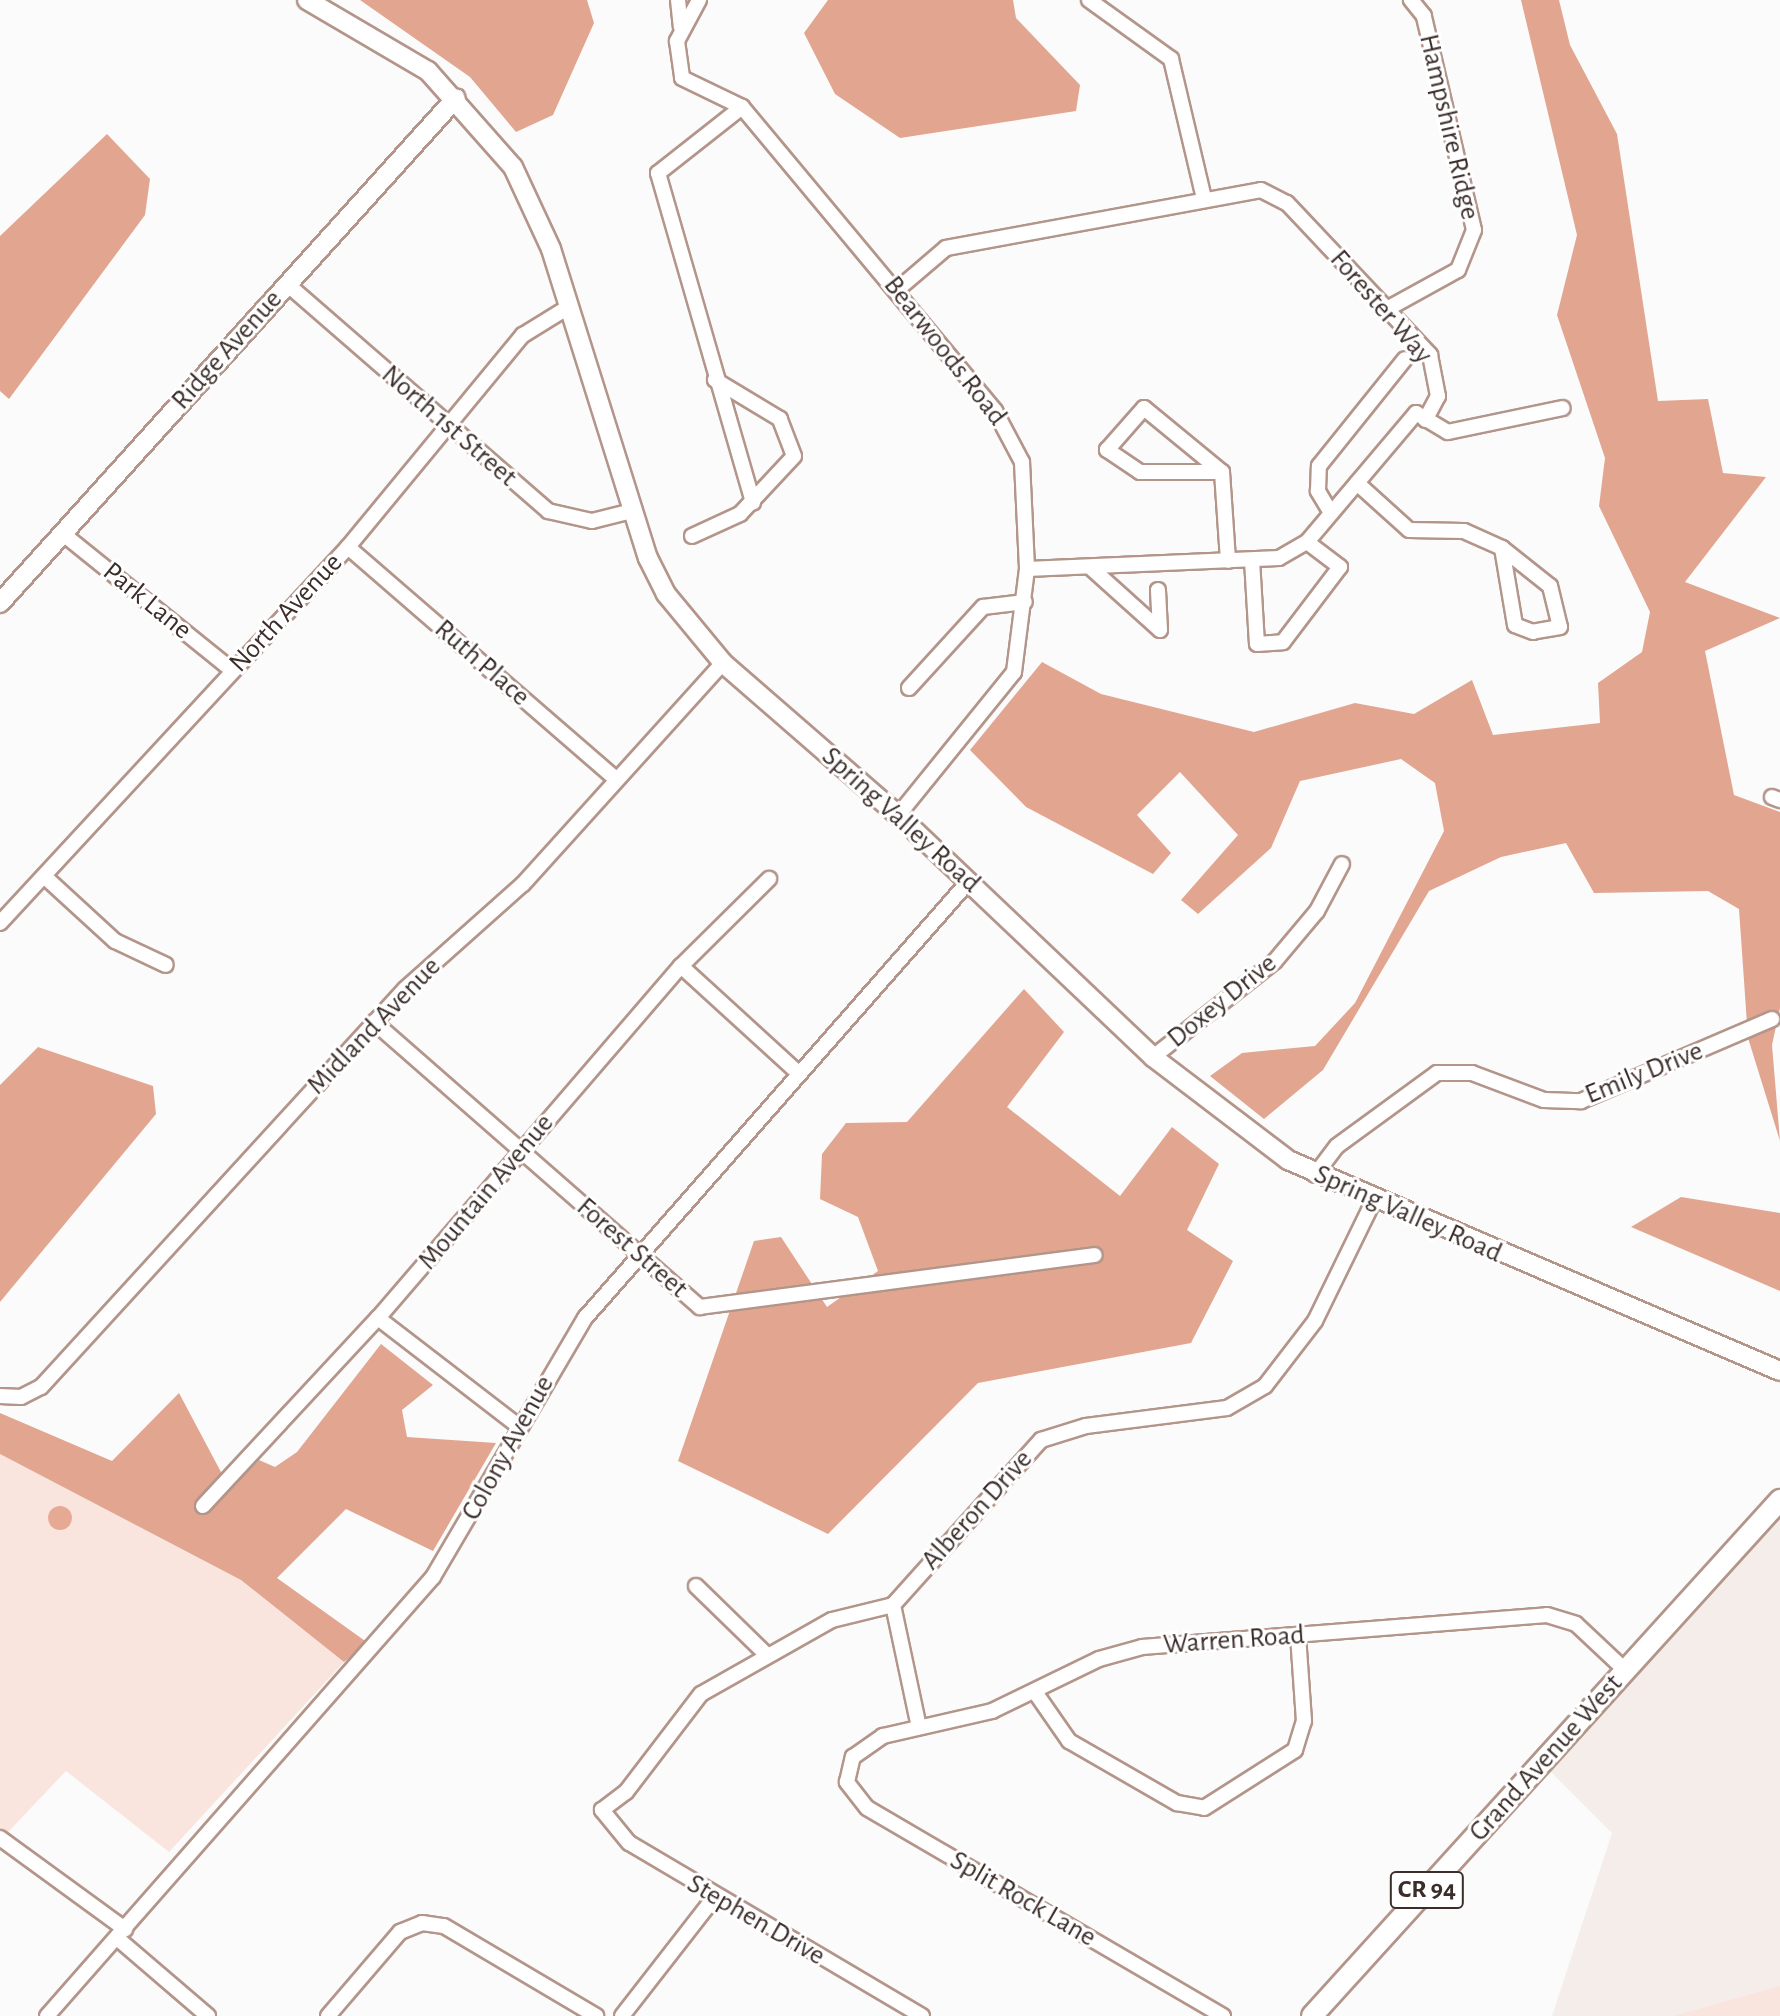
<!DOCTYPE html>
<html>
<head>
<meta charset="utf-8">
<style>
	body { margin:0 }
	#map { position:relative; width:1780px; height:2016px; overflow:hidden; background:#fbfbfb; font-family:"Alegreya Sans",sans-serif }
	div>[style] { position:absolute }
	.built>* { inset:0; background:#f5edea }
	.green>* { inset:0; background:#f9e5de }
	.forest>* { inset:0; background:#e2a590 }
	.water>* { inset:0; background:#e6aa94 }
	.round { border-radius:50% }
	.roads { filter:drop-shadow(2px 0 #b3958a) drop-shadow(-2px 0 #b3958a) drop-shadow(0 2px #b3958a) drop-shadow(0 -2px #b3958a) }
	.street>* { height:14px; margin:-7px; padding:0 7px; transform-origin:7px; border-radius:7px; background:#fff }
	.secondary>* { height:18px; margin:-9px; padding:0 9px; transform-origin:9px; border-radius:9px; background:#fff }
	.primary>* { height:20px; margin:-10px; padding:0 10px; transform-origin:10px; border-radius:10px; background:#fff }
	span { translate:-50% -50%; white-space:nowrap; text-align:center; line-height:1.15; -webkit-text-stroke:6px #fff; paint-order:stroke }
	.shield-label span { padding:2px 6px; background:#fff; border:2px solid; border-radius:6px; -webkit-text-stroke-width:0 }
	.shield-label { font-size:26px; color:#3b2e2a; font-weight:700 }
	.street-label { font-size:28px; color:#3b2e2a }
</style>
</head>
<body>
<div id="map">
	<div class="built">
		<div style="clip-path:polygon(1780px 1493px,1780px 2016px,1552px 2016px,1612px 1833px,1542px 1763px)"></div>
	</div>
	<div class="green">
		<div style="clip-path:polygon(0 1454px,241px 1580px,344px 1662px,169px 1852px,66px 1771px,8px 1832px,0 1831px)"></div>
		<div style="clip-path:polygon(1780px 1986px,1780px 2016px,1673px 2016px)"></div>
	</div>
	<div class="forest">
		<div style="clip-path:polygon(360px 0,587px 0,594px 23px,553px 115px,516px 132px,470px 77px)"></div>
		<div style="clip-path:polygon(828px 0,1013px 0,1016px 18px,1080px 85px,1076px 111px,900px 138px,835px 94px,804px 33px)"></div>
		<div style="clip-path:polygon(1521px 0,1559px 0,1570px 45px,1617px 134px,1658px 401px,1708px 399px,1723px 473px,1766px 477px,1685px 582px,1780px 618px,1705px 651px,1734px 795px,1780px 812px,1780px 1008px,1772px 1045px,1780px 1141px,1748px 1038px,1739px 909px,1708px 891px,1594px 893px,1566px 843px,1501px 857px,1429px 891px,1323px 1070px,1264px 1119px,1210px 1076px,1242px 1053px,1315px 1046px,1355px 1003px,1444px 831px,1435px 783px,1401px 759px,1300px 781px,1271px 848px,1198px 914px,1181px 900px,1238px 835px,1180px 772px,1137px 815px,1171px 853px,1153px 874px,1026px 807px,970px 750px,1042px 662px,1101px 694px,1254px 732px,1355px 703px,1414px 714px,1472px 680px,1493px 735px,1600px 723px,1598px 683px,1642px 652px,1650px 612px,1599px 506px,1605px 458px,1557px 315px,1577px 235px)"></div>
		<div style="clip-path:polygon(107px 134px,150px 179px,145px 215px,9px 399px,0 391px,0 236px)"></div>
		<div style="clip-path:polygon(1024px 989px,1064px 1032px,1007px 1107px,1120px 1196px,1172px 1127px,1219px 1164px,1187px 1230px,1233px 1261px,1191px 1343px,978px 1383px,828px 1534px,678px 1461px,754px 1241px,781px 1237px,827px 1307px,878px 1271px,858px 1217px,820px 1199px,822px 1154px,846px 1123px,907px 1122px)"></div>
		<div style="clip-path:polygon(38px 1047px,153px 1086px,156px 1114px,0 1302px,0 1085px)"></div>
		<div style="clip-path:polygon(1681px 1197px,1780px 1213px,1780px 1291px,1631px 1227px)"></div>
		<div style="clip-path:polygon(381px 1344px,433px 1385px,402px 1410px,407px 1437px,496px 1443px,433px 1551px,346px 1509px,277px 1578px,368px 1643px,344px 1662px,241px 1580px,0 1454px,0 1413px,112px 1461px,179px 1393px,230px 1489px,259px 1460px,275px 1467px,297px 1452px)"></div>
	</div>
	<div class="water">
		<div class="round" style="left:48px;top:1506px;width:24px;height:24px"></div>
	</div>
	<div class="roads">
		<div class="street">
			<div style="left:678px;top:0;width:27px;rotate:84deg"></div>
			<div style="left:699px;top:0;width:47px;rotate:118.2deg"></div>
			<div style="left:677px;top:41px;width:37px;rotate:82deg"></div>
			<div style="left:682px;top:78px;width:67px;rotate:25.8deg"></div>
			<div style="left:742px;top:107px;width:396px;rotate:50.2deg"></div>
			<div style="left:995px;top:411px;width:58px;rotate:62.1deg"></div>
			<div style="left:1022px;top:462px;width:107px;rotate:87.3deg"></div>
			<div style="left:1027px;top:569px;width:104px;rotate:97.2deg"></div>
			<div style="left:1014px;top:672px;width:184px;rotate:129deg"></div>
			<div style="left:1089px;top:0;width:101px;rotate:35.7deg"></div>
			<div style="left:1171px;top:59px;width:144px;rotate:76.7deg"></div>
			<div style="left:742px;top:107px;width:107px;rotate:141.8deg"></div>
			<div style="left:658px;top:173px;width:343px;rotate:73.9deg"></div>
			<div style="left:287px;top:284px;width:346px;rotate:41deg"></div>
			<div style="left:548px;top:511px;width:45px;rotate:12.8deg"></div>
			<div style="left:592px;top:521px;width:38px;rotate:-14deg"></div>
			<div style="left:898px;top:289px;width:63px;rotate:-40.5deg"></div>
			<div style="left:946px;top:248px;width:320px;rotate:-10.4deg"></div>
			<div style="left:1261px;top:190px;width:29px;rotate:27deg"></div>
			<div style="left:1287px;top:203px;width:209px;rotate:46.7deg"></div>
			<div style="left:1430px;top:355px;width:42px;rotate:79deg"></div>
			<div style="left:1438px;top:396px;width:27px;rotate:118deg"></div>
			<div style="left:1387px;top:309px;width:81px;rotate:-28.8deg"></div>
			<div style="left:1458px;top:270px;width:43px;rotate:-68.2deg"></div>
			<div style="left:1474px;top:230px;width:220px;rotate:-103.2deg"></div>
			<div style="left:1424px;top:16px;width:21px;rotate:-129deg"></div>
			<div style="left:1144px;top:408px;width:101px;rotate:39.4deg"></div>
			<div style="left:1222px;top:472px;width:82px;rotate:180deg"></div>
			<div style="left:1140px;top:472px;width:40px;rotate:-146deg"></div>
			<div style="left:1107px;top:450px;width:56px;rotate:-48.6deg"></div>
			<div style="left:1222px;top:472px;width:89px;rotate:86.1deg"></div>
			<div style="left:1357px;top:483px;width:70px;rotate:42.1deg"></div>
			<div style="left:1409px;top:530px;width:55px;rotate:1deg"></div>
			<div style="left:1464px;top:531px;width:42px;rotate:24.1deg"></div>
			<div style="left:1331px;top:513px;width:26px;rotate:-121deg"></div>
			<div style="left:1318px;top:491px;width:25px;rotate:-88deg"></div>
			<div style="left:1319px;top:466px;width:137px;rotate:-51.2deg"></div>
			<div style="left:62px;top:533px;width:218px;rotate:38.9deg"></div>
			<div style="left:692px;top:536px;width:53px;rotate:-24.6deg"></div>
			<div style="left:740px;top:514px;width:79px;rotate:-47deg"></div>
			<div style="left:794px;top:456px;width:40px;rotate:-111deg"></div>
			<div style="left:780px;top:419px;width:76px;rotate:-149deg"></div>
			<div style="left:348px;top:547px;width:354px;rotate:40.9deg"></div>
			<div style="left:1502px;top:548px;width:61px;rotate:38.4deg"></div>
			<div style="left:1550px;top:586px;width:42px;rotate:76.3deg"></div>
			<div style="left:1560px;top:627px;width:27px;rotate:170deg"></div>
			<div style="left:1533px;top:632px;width:19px;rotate:-159deg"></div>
			<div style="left:1515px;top:625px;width:78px;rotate:-99.6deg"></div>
			<div style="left:1252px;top:560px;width:84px;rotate:86.6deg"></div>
			<div style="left:1257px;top:644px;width:26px;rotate:-4deg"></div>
			<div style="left:1283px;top:642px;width:94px;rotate:-52.8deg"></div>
			<div style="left:1340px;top:567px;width:41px;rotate:-142.9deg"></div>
			<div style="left:1090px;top:567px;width:94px;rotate:42deg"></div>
			<div style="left:1160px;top:630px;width:40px;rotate:-92.9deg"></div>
			<div style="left:1027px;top:569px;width:252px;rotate:-2.5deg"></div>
			<div style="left:1279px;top:558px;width:32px;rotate:-30deg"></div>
			<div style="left:1307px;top:542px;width:169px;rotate:-49.8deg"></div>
			<div style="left:1416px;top:413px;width:37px;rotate:31deg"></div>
			<div style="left:1448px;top:432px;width:117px;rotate:-11.8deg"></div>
			<div style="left:909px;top:688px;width:110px;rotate:-47.6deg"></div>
			<div style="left:983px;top:607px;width:42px;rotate:-6.8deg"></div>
			<div style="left:1772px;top:797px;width:9px;rotate:21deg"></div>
			<div style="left:44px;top:876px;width:96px;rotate:42.5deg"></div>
			<div style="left:115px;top:941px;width:56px;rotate:25.2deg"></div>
			<div style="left:0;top:923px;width:512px;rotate:-47.21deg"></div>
			<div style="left:348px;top:547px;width:275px;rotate:-50.5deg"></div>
			<div style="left:523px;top:335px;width:55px;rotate:-31.7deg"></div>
			<div style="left:681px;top:966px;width:159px;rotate:42.4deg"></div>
			<div style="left:374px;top:1022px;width:433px;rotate:41.2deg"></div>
			<div style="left:700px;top:1307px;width:398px;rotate:-7.5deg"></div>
			<div style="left:1153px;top:1057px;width:155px;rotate:-38.2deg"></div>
			<div style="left:1275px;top:961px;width:65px;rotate:-50deg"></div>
			<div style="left:1317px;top:911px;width:53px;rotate:-62deg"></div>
			<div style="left:1315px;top:1175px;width:36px;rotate:-53deg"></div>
			<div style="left:1337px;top:1146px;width:124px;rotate:-36.1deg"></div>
			<div style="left:1437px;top:1073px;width:35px"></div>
			<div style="left:1472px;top:1073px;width:77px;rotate:20.6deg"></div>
			<div style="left:1544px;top:1100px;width:37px;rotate:2deg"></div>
			<div style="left:1581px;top:1101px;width:208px;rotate:-23.2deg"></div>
			<div style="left:378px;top:1318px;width:175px;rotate:37.6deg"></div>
			<div style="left:0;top:1396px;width:21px;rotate:3deg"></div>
			<div style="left:21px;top:1397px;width:22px;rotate:-27deg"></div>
			<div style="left:41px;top:1387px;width:539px;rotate:-47.55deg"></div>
			<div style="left:405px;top:989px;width:158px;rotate:-41.7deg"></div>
			<div style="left:523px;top:884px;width:298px;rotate:-47.9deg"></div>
			<div style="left:203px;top:1506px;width:257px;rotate:-47.1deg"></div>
			<div style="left:378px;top:1318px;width:464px;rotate:-49.3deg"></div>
			<div style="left:681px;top:966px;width:124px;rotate:-44.7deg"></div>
			<div style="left:696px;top:1586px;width:99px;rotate:44.2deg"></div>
			<div style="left:893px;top:1605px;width:125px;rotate:78deg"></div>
			<div style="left:1035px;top:1692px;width:60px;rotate:55.2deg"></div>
			<div style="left:1069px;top:1741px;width:125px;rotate:29.9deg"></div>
			<div style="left:1177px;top:1803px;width:27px;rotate:10deg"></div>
			<div style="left:1204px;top:1808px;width:108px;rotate:-32.5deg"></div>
			<div style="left:1295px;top:1750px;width:30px;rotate:-73deg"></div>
			<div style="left:1304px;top:1721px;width:85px;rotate:-94deg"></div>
			<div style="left:0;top:1838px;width:155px;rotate:36.1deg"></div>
			<div style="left:117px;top:1938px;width:120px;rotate:40.6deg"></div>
			<div style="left:47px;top:2016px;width:585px;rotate:-48.68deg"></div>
			<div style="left:433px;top:1577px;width:300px;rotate:-59.6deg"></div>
			<div style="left:585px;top:1318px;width:582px;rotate:-48.69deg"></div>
			<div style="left:328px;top:2016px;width:111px;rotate:-49.4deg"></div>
			<div style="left:400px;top:1932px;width:24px;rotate:-22deg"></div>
			<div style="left:422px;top:1923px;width:22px;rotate:8deg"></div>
			<div style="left:444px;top:1926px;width:177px;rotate:30.6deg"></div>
			<div style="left:622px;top:2016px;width:150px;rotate:-52.1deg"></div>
			<div style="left:922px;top:2016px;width:340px;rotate:-149.4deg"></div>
			<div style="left:629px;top:1843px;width:43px;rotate:-129.3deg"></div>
			<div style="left:602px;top:1810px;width:30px;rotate:-37deg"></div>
			<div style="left:626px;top:1792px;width:123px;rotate:-52.6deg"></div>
			<div style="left:701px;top:1694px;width:150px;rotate:-29.5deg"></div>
			<div style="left:832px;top:1620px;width:63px;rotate:-13.8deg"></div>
			<div style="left:893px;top:1605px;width:222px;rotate:-48.1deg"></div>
			<div style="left:1041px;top:1440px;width:47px;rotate:-17.3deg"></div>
			<div style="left:1086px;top:1426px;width:142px;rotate:-7.3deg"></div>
			<div style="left:1227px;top:1408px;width:44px;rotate:-30.1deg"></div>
			<div style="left:1265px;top:1386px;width:82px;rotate:-52.4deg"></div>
			<div style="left:1315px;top:1321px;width:132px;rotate:-64deg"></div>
			<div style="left:1223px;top:2016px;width:412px;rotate:-149.7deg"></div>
			<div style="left:867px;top:1808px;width:33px;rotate:-128deg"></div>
			<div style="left:847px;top:1782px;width:26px;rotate:-77deg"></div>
			<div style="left:853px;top:1757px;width:37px;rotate:-35deg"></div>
			<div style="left:883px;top:1736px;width:112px;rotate:-12.9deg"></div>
			<div style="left:992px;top:1711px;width:119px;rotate:-25.9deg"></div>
			<div style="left:1099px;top:1659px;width:45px;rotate:-15.6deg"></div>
			<div style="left:1142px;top:1647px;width:406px;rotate:-4.5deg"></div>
			<div style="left:1547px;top:1615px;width:30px;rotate:17deg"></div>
			<div style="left:1576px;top:1624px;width:69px;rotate:43.2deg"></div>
		</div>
		<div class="secondary">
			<div style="left:307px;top:0;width:140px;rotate:30.4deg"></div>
			<div style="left:428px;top:71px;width:128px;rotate:48.5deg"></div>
			<div style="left:513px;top:167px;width:90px;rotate:65.1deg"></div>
			<div style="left:551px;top:249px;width:324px;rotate:72.6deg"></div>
			<div style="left:648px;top:558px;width:40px;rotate:63.4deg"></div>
			<div style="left:666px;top:594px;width:89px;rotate:50.4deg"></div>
			<div style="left:723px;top:663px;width:232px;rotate:41deg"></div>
			<div style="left:898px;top:815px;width:352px;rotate:43.5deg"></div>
			<div style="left:1153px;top:1057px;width:170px;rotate:37.3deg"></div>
			<div style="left:1288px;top:1160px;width:535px;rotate:23.21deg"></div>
			<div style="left:0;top:603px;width:680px;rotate:-47.92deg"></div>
		</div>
		<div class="primary">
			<div style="left:1312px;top:2016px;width:697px;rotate:-47.79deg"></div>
		</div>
	</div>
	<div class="shield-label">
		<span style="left:1427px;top:1890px">CR 94</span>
	</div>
	<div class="street-label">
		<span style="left:1449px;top:127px;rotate:77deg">Hampshire Ridge</span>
		<span style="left:1381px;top:307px;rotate:49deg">Forester Way</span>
		<span style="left:227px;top:350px;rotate:-48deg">Ridge Avenue</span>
		<span style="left:945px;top:351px;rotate:52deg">Bearwoods Road</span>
		<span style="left:449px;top:426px;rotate:41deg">North 1st Street</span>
		<span style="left:147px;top:601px;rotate:39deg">Park Lane</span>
		<span style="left:286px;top:613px;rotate:-47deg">North Avenue</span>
		<span style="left:482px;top:663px;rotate:41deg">Ruth Place</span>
		<span style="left:901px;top:820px;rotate:42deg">Spring Valley Road</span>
		<span style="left:1222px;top:1001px;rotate:-39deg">Doxey Drive</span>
		<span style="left:374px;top:1026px;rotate:-46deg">Midland Avenue</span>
		<span style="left:1644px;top:1073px;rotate:-22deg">Emily Drive</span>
		<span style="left:486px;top:1192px;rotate:-50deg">Mountain Avenue</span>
		<span style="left:1408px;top:1214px;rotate:24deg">Spring Valley Road</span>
		<span style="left:632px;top:1248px;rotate:41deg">Forest Street</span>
		<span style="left:508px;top:1448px;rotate:-61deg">Colony Avenue</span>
		<span style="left:977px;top:1510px;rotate:-48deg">Alberon Drive</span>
		<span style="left:1234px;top:1640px;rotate:-4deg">Warren Road</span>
		<span style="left:1546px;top:1758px;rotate:-48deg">Grand Avenue West</span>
		<span style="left:1023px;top:1899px;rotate:30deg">Split Rock Lane</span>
		<span style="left:756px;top:1920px;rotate:30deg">Stephen Drive</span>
	</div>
</div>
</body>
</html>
